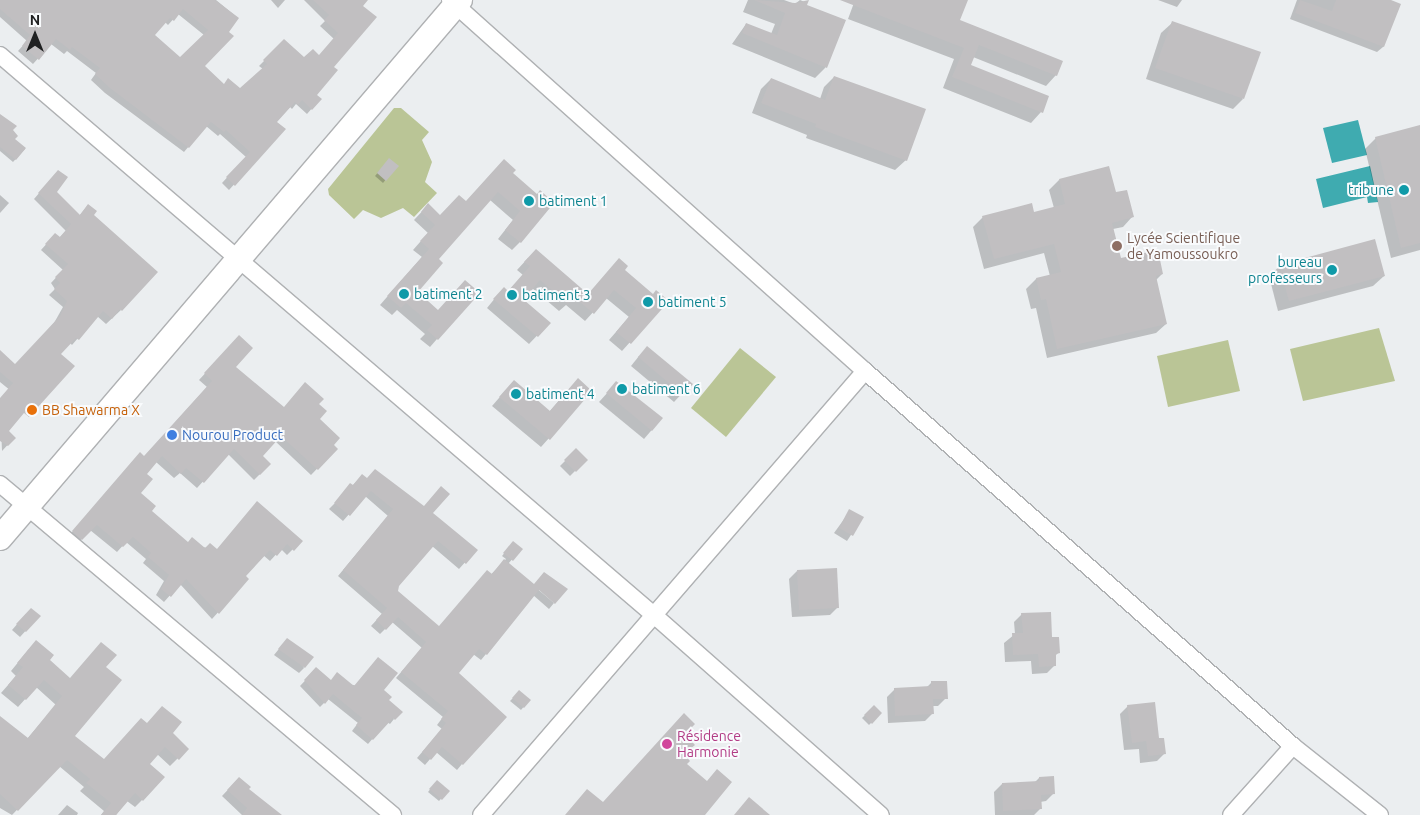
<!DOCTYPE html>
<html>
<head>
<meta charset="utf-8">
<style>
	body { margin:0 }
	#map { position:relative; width:1420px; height:815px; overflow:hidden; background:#ebeef0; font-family:Ubuntu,sans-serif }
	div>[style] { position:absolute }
	.green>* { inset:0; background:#bac596 }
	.water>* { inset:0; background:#3fabb0 }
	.shadow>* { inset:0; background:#0003 }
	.building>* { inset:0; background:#c1bfc1 }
	.roads { filter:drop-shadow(1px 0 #afb1b3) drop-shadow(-1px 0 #afb1b3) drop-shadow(0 1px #afb1b3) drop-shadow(0 -1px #afb1b3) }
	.street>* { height:16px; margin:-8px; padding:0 8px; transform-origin:8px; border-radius:8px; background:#fff }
	.secondary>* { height:24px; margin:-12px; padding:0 12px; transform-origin:12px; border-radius:12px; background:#fff }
	.dots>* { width:14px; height:14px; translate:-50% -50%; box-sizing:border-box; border:2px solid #f9fbfd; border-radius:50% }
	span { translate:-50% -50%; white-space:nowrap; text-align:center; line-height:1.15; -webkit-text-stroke:4px #f9fbfd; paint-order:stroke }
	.culture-label { font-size:14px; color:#0d838f }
	.right { translate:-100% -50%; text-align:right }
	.left { translate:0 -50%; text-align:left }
	.education-label { font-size:14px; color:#785e54 }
	.food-label { font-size:14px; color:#c56008 }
	.shop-label { font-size:14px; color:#366cbe }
	.hotel-label { font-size:14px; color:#b23c85 }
	.north { position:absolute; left:10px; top:10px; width:50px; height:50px; -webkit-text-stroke:4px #f9fbfd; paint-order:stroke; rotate:0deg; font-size:14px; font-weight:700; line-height:20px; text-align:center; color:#202122 }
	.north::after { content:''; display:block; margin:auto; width:18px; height:22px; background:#202122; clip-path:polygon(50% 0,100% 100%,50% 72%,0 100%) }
</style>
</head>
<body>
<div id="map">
	<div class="green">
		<div style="clip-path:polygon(394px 108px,401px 108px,429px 132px,422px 140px,432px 162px,425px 182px,437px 193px,414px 217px,403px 208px,381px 218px,363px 210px,354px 219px,329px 195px,328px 189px)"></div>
		<div style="clip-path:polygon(1379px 328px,1395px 381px,1303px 401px,1290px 349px)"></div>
		<div style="clip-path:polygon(1228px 340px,1240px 391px,1168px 407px,1157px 356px)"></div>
		<div style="clip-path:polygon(740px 348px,776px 377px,726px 437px,691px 408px)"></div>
	</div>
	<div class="water">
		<div style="clip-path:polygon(1358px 120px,1367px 155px,1332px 163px,1323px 128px)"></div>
		<div style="clip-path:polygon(1370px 166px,1378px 202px,1368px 203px,1367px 197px,1323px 208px,1316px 179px)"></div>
	</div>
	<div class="shadow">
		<div style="clip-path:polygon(evenodd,0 0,216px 0,238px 18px,204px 66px,223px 85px,240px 90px,263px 69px,259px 66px,284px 41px,304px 58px,319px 57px,334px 39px,320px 26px,325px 21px,304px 0,366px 0,315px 95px,320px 99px,307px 114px,296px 104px,292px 109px,290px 107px,276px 122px,284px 129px,229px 190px,222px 183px,246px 157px,220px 134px,218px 136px,206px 126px,184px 152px,105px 93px,91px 80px,96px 73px,67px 51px,64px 54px,51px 44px,33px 64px,18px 51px,27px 41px,0 17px,0 0,178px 14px,204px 35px,180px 59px,154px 35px,165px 22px,168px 25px,178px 14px)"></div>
		<div style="clip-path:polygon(271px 0,285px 0,278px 8px)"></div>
		<div style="clip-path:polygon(748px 0,784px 0,795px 4px,800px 0,807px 3px,806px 6px,844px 21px,825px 68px,815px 78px,732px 44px,746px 24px,771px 34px,775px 24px,743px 12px)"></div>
		<div style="clip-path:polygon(855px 0,966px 0,959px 21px,1056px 75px,1046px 86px,973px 57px,969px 66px,1041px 112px,1031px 123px,943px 88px,954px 59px,848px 19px)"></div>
		<div style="clip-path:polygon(1158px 0,1182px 0,1177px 7px)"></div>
		<div style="clip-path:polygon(1297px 0,1387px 0,1399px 5px,1383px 47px,1377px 52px,1290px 19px)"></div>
		<div style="clip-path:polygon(1172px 23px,1243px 99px,1233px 109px,1146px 79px,1161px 33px)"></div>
		<div style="clip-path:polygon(834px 77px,906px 160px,895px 170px,806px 138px,807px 135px,752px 113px,761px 89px,771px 79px,820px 99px,824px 87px)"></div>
		<div style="clip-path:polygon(0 123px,12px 130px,14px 139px,25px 149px,13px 162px,0 151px)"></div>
		<div style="clip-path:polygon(1420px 127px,1420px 250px,1391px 258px,1365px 149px,1376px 138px)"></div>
		<div style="clip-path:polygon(504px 160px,511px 173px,537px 195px,520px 242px,512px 250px,498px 239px,513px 220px,490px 200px,437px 260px,416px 292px,438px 311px,437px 339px,430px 347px,420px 339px,425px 334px,397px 310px,392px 315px,380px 305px,422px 257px,413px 250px,428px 233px,414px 220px,428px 205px,440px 216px,466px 202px)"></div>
		<div style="clip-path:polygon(387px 162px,397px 166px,383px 183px,375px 176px)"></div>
		<div style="clip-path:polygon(53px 177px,55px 192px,79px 216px,88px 205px,121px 310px,106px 324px,97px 316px,72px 345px,70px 343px,59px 354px,33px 409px,0 382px,0 352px,15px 366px,54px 323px,63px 307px,49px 295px,55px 289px,51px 283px,63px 270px,41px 250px,50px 240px,59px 238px,66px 231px,34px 199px)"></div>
		<div style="clip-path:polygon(1059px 180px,1115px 194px,1132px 217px,1123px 227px,1113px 229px,1120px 259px,1162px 274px,1156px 280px,1166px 324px,1156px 333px,1047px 358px,1036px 308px,1031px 309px,1026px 289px,1036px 279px,1050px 276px,1044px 253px,984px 269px,973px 227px,983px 217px,1034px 213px,1054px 208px,1049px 190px)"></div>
		<div style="clip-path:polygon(0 195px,9px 203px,0 213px)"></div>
		<div style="clip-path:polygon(528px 258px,588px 295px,623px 270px,653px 295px,667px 301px,622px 351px,609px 340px,629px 317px,606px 298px,585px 321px,566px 305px,559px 311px,532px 288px,522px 300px,549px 323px,529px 344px,487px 308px,496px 297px,508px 292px,523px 275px,517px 270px)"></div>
		<div style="clip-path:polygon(1280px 266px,1384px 276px,1373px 286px,1278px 311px,1269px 276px)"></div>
		<div style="clip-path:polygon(234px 342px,234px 367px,284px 408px,317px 404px,319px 419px,336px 449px,311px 475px,275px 441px,261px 456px,270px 464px,254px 480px,228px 454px,197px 488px,180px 473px,174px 478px,156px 462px,145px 474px,140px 493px,150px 511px,188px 544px,217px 550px,301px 541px,287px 555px,281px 549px,270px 561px,263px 555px,244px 576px,248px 579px,212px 619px,180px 584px,164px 602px,156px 595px,164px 581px,143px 563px,146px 559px,126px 542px,117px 552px,90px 530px,76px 545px,67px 538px,134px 460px,144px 457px,207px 387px,199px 380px)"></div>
		<div style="clip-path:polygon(639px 356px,691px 384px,674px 402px,631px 366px)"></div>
		<div style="clip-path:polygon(570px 388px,591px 391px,541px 447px,492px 406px,506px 390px,549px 412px)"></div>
		<div style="clip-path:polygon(609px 391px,662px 418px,644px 439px,599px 402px)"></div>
		<div style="clip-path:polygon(0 402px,7px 431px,14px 438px,2px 451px)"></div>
		<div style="clip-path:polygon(576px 450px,586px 460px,570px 476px,560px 466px)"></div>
		<div style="clip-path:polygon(357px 481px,431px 513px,476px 550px,459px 569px,432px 546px,398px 586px,397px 591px,439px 628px,506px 559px,502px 556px,513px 543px,521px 549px,508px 564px,554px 603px,549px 609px,533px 595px,486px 654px,481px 660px,473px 654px,457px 673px,462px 764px,457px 770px,436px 752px,425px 765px,417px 758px,442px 729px,437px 725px,443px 717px,396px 678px,422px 648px,392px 622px,380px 634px,371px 626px,382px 614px,338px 576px,388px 516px,365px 496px,343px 521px,329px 509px)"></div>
		<div style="clip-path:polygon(850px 511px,862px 518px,847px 541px,834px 533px)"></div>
		<div style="clip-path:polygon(797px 571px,838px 607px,830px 615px,792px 617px,789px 579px)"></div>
		<div style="clip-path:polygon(26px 614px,39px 616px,20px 637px,12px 630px)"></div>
		<div style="clip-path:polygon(1022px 614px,1051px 638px,1058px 653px,1054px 657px,1055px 665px,1047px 673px,1032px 674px,1031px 661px,1005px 662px,1004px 643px,1015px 634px,1014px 622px)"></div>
		<div style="clip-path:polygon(287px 639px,304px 668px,299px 673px,274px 655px)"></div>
		<div style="clip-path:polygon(29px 649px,48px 660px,70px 679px,104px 667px,73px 736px,104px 760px,147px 724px,171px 734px,187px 749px,170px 766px,157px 754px,148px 764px,142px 800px,135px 807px,127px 801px,116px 815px,101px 815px,104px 811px,80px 791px,84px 787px,59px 766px,12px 815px,0 808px,0 718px,27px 739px,56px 705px,36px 687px,18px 707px,1px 693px,16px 676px,11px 671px)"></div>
		<div style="clip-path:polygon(316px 669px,330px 681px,382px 690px,394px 719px,390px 724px,387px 722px,368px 744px,352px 731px,358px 723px,328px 699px,320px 707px,300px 686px)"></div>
		<div style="clip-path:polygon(931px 683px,946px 698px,938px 706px,932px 706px,933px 713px,925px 721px,888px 723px,887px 697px,895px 689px,926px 688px)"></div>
		<div style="clip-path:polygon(519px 692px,529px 700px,521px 710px,510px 701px)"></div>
		<div style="clip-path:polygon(1128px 706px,1165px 753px,1157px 761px,1140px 763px,1139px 749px,1124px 750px,1120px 714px)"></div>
		<div style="clip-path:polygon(874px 707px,881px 713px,869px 725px,862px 718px)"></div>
		<div style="clip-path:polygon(239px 778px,247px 789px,271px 815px,242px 815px,222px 796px)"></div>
		<div style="clip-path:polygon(1039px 778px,1054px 793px,1046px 801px,1040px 802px,1040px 809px,1034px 815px,995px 815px,994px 792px,1002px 784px,1034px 783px)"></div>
		<div style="clip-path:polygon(437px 781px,448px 791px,439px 801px,428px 792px)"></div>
		<div style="clip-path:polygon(67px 805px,78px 813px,77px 815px,58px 815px)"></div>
	</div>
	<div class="building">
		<div style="clip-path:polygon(evenodd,0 0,215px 0,239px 18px,229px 32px,234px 36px,205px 66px,224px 84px,228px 78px,240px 88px,267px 64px,263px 60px,284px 39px,304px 57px,313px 49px,319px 55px,338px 33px,324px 20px,329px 15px,313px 0,368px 0,363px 6px,377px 17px,334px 67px,338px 70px,317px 95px,322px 99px,312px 110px,302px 100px,298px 105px,295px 102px,277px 122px,286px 129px,235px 186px,226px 177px,250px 152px,226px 130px,224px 132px,211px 122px,189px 148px,110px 88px,95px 74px,100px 68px,72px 47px,70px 50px,56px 39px,39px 60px,22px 46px,30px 35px,0 9px,0 0,183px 9px,208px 30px,180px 57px,155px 35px,170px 18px,174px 21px,183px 9px)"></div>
		<div style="clip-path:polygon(754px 0,795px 3px,809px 0,807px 5px,846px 20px,827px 68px,742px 33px,746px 23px,777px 35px,785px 13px)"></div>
		<div style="clip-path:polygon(840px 0,968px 0,960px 20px,1063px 61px,1057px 76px,979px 45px,971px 65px,1049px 96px,1043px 113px,952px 77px,964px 48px)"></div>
		<div style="clip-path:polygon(1300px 0,1332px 11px,1336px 0,1391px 0,1401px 4px,1384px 47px,1295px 13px)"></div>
		<div style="clip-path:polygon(1172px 21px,1261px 52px,1244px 99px,1155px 68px)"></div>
		<div style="clip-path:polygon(834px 76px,926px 109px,907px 161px,815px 127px,816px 124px,761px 103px,771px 78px,825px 100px)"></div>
		<div style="clip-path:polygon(0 114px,17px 126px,13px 130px,18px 136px,15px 139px,26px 148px,16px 160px,0 147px)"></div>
		<div style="clip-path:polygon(1420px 125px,1420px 243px,1401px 248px,1375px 137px)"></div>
		<div style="clip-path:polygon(389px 158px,399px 166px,386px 181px,377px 173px)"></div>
		<div style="clip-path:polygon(504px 159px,516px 170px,513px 173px,537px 194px,540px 190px,554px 203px,521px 243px,505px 230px,520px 211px,498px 192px,439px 259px,443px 263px,418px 292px,438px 310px,465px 280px,480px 293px,438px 340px,427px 330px,432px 325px,406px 303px,401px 308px,387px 296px,429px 249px,420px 241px,435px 225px,421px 212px,428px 203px,440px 215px,459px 195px,466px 201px)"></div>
		<div style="clip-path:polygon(1109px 166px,1116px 192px,1127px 190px,1134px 217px,1112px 223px,1121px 258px,1158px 250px,1163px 274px,1156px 276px,1167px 324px,1057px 349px,1046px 299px,1041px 300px,1036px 278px,1061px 272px,1054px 244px,994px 259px,982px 216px,1032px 203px,1034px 212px,1065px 204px,1059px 179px)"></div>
		<div style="clip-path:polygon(58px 170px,68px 177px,57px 192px,80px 215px,88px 204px,97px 211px,94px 215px,158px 272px,122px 311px,120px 309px,112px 319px,103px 311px,79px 340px,76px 338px,61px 354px,75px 366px,29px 417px,24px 413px,9px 431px,16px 438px,8px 446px,0 441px,0 398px,13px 383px,0 372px,0 350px,15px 364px,60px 316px,67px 301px,54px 289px,60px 283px,55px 277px,68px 264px,45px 244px,55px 233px,60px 237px,71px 224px,38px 193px)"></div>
		<div style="clip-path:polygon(1375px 239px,1385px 276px,1289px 301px,1279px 265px)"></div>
		<div style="clip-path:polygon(536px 249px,588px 294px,619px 258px,628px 266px,625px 270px,653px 294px,656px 290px,669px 301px,631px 344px,616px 332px,636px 308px,614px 290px,594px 314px,574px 297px,568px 304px,540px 280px,524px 300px,551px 323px,538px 337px,493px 299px,504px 287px,508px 291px,530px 266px,524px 262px)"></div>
		<div style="clip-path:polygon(239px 335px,253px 348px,236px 367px,284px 407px,305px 382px,324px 399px,319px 404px,327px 411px,320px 419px,340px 438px,334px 445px,338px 449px,318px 470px,281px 436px,263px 456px,271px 464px,260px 475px,234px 449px,204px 483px,186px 468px,181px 474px,162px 456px,147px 474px,153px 479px,141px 493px,156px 506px,152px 511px,188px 542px,192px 537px,205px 548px,210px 543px,217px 549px,257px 501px,303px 541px,294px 551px,287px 544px,277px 556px,270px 550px,246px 576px,249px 579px,219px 614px,186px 579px,171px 597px,161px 589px,169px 575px,148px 557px,151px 553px,133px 537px,123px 547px,97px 525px,82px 540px,72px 531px,140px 452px,144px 456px,212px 381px,204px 373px)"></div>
		<div style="clip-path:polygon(647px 346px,693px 384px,683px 395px,638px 357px)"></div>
		<div style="clip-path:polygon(578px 378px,592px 391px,550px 440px,499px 397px,514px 380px,550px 411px)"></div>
		<div style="clip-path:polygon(616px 381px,663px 418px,652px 431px,606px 393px)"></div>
		<div style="clip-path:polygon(576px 448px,588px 460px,576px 472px,564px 460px)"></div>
		<div style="clip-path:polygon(375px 469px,424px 506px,441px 486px,450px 494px,433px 513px,478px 550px,466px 564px,438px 541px,399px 586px,398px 591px,439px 626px,487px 570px,492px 574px,504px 559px,534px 584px,544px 572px,568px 589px,555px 604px,539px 590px,487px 655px,479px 649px,459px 673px,507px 717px,463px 765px,442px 747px,431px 760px,422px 752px,446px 723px,441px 719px,448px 711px,401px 672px,426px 642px,398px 617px,386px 630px,376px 620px,387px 608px,343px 570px,393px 509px,371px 491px,350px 516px,334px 503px,350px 483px,353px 485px,362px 474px,367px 478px)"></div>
		<div style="clip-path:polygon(849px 509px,864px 517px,853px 536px,839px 528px)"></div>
		<div style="clip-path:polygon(513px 541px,523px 549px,513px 561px,503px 553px)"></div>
		<div style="clip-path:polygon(837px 568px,839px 608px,799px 610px,797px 570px)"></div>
		<div style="clip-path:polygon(31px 608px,41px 616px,26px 632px,16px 624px)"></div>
		<div style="clip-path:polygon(1051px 612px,1052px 637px,1059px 637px,1060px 653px,1056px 654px,1056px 666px,1039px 667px,1038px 654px,1013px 655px,1012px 633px,1023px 633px,1021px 613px)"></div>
		<div style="clip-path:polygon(287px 638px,314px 657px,305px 668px,278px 649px)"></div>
		<div style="clip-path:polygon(36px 640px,54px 655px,50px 660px,70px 678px,101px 642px,117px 655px,106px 667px,122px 680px,75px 736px,104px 759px,141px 718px,147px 723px,162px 706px,182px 722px,173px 733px,189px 749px,179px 760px,165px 747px,150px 764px,165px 777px,143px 801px,135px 793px,116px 815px,101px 815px,111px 803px,86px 783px,90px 779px,67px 760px,18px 811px,0 794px,0 716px,28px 738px,62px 696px,44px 680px,26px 700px,8px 685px,23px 667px,17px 663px)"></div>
		<div style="clip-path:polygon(378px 657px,398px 673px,384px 690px,392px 697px,389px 700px,403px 712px,395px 720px,393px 718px,373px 740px,356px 725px,362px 718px,333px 694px,325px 704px,304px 680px,316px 667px,331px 680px,337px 672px,354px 686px)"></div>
		<div style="clip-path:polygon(931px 681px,947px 681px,948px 699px,933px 699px,934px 714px,895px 716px,894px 688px,931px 686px)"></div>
		<div style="clip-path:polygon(519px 690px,531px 700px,524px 708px,512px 698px)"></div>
		<div style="clip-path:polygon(1155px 702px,1159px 738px,1164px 738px,1166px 754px,1148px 756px,1146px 741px,1132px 743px,1127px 705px)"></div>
		<div style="clip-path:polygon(874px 705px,882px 713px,872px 724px,864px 715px)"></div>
		<div style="clip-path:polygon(684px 713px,695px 724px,685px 734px,695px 745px,684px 754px,690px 761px,687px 764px,707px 781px,717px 769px,732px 782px,705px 815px,565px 815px,587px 789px,603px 802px)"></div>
		<div style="clip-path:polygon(1054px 776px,1055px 794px,1041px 795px,1042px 809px,1003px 811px,1002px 783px,1039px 781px,1039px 777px)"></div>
		<div style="clip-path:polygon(239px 777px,251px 787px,249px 789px,282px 815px,242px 815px,247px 808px,227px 790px)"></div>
		<div style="clip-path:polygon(437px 780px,450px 791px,442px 800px,429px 789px)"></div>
		<div style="clip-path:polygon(749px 797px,770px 815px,734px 815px)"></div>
	</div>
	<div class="roads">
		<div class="street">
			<div style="left:450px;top:0;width:557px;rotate:41.8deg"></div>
			<div style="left:865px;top:371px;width:569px;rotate:41.22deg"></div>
			<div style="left:1293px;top:746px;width:111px;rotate:38.4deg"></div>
			<div style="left:0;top:55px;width:862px;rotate:40.58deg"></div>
			<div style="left:655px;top:616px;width:301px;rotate:41.4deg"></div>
			<div style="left:0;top:484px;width:514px;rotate:40.11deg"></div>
			<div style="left:481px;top:815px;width:587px;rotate:-49.14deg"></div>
			<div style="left:1231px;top:815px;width:93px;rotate:-48.1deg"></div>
		</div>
		<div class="secondary">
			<div style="left:0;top:538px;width:708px;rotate:-49.47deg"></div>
		</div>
	</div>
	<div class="dots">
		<div style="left:1404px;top:190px;background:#0f9aa8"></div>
		<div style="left:529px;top:201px;background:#0f9aa8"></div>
		<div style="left:1117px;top:246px;background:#8d6e63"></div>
		<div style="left:1332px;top:270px;background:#0f9aa8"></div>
		<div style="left:404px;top:294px;background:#0f9aa8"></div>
		<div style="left:512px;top:295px;background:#0f9aa8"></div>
		<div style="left:648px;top:302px;background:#0f9aa8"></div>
		<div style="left:622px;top:389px;background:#0f9aa8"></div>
		<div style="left:516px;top:394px;background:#0f9aa8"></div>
		<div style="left:32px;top:410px;background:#e8710a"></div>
		<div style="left:172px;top:435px;background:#3f7fe0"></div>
		<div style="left:667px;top:744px;background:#d1479c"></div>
	</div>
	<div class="culture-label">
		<span class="right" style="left:1394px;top:190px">tribune</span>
		<span class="left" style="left:539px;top:201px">batiment 1</span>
		<span class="right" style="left:1322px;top:270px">bureau<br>professeurs</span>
		<span class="left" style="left:414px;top:294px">batiment 2</span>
		<span class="left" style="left:522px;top:295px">batiment 3</span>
		<span class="left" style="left:658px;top:302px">batiment 5</span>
		<span class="left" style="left:632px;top:389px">batiment 6</span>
		<span class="left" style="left:526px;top:394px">batiment 4</span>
	</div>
	<div class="education-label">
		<span class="left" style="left:1127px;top:246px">Lycée Scientifique<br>de Yamoussoukro</span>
	</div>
	<div class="food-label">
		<span class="left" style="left:42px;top:410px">BB Shawarma X</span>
	</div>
	<div class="shop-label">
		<span class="left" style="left:182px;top:435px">Nourou Product</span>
	</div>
	<div class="hotel-label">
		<span class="left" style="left:677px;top:744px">Résidence<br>Harmonie</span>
	</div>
	<div class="north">N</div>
</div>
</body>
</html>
